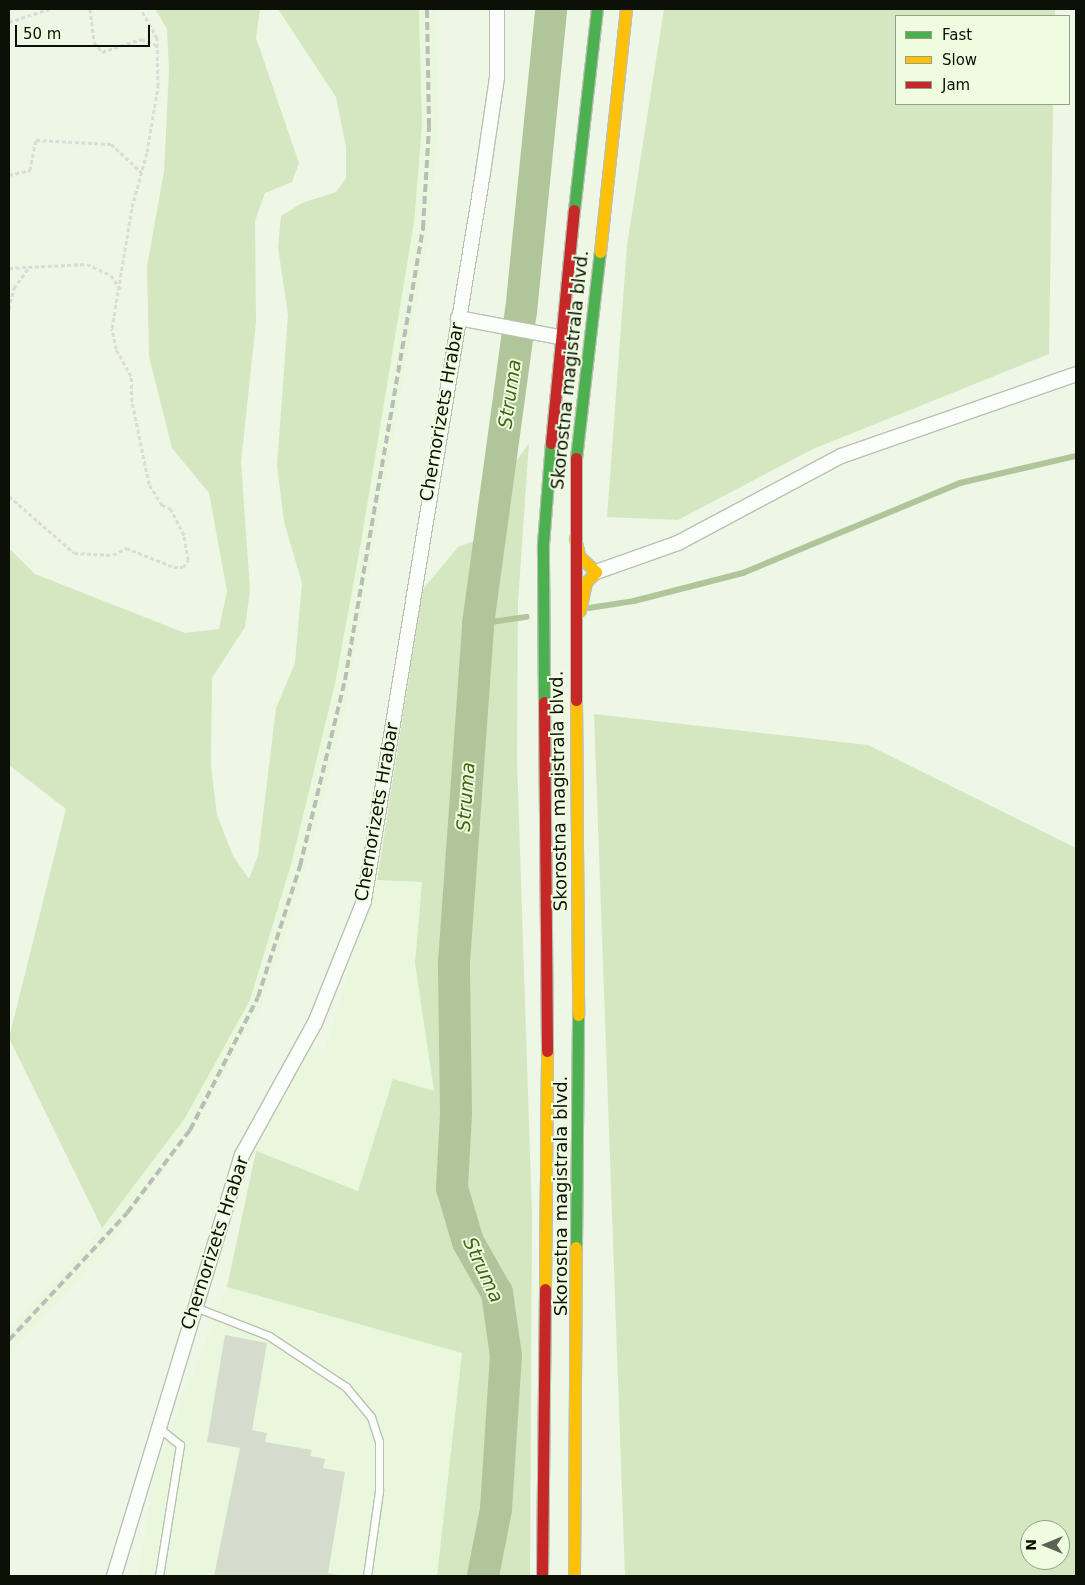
<!DOCTYPE html>
<html>
<head>
<meta charset="utf-8">
<style>
	body { margin:0 }
	#map { position:relative; width:1085px; height:1585px; overflow:hidden; background:#eef7e6; font-family:"DejaVu Sans",sans-serif }
	div>[style] { position:absolute }
	.built>* { inset:0; background:#e9f7dc }
	.green>* { inset:0; background:#d4e7c0 }
	.stream>* { height:5.5px; margin:-2.75px; padding:0 2.75px; transform-origin:2.75px; border-radius:2.75px; background:#b0c69a }
	.river>* { height:32px; margin:-16px; padding:0 16px; transform-origin:16px; border-radius:16px; background:#b0c69a }
	.building>* { inset:0; background:#d5dcce }
	.path>* { height:3px; margin-top:-1.5px; transform-origin:0; background:repeating-linear-gradient(90deg,#d9dcd7 0 4px,transparent 0 6.5px) }
	.roads { filter:drop-shadow(1px 0 #bac1b3) drop-shadow(-1px 0 #bac1b3) drop-shadow(0 1px #bac1b3) drop-shadow(0 -1px #bac1b3) }
	.lane>* { height:7px; margin:-3.5px; padding:0 3.5px; transform-origin:3.5px; border-radius:3.5px; background:#fcfefb }
	.street>* { height:14px; margin:-7px; padding:0 7px; transform-origin:7px; border-radius:7px; background:#fcfefb }
	.fast>* { height:11px; margin:-5.5px; padding:0 5.5px; transform-origin:5.5px; border-radius:5.5px; background:#4caf50 }
	.slow>* { height:11px; margin:-5.5px; padding:0 5.5px; transform-origin:5.5px; border-radius:5.5px; background:#ffc107 }
	.jam>* { height:11px; margin:-5.5px; padding:0 5.5px; transform-origin:5.5px; border-radius:5.5px; background:#c62828 }
	.rail>* { height:4px; margin-top:-2px; transform-origin:0; background:repeating-linear-gradient(90deg,#babcb9 0 8px,transparent 0 12px) }
	span { translate:-50% -50%; white-space:nowrap; text-align:center; line-height:1.15; -webkit-text-stroke:4px #eefde0; paint-order:stroke }
	.street-label { font-size:18px; color:#0c1007 }
	.water-label { font-size:19px; color:#436311; font-style:italic }
	.frame { position:absolute; inset:0; border:10px solid #0c1007; pointer-events:none }
	.legend { position:absolute; left:895px; top:15px; width:175px; height:90px; box-sizing:border-box; background:#eefde0; border:1px solid #949e89; margin:0; padding:6px 9px; list-style:none; font-size:15px; color:#0c1007 }
	.legend li { display:flex; align-items:center; gap:10px; height:25px }
	.legend b { width:25px; border:1px solid #949e89 }
	.north { position:absolute; left:1020px; top:1520px; width:50px; height:50px; box-sizing:border-box; background:#eefde0; border:1px solid #949e89; border-radius:50%; rotate:270deg; font-size:14px; font-weight:700; line-height:20px; text-align:center; color:#0c1007 }
	.north::after { content:''; display:block; margin:auto; width:18px; height:22px; background:#5b6155; clip-path:polygon(50% 0,100% 100%,50% 72%,0 100%) }
	.scale { position:absolute; left:15px; top:25px; width:135px; height:22px; box-sizing:border-box; border:2px solid #0c1007; border-top:0; padding-left:6px; font-size:15px; line-height:18px; white-space:nowrap; color:#0c1007; -webkit-text-stroke:4px #eefde0; paint-order:stroke }
</style>
</head>
<body>
<div id="map">
	<div class="built">
		<div style="clip-path:polygon(419px 9px,435px 9px,439px 118px,428px 240px,344px 716px,299px 894px,261px 1006px,192px 1134px,110px 1244px,9px 1355px,9px 1330px,102px 1228px,185px 1118px,250px 1000px,292px 861px,335px 684px,361px 542px,414px 223px,422px 125px)"></div>
		<div style="clip-path:polygon(377px 880px,422px 882px,415px 963px,434px 1092px,393px 1079px,358px 1191px,256px 1151px,312px 1046px,325px 1050px)"></div>
		<div style="clip-path:polygon(227px 1287px,462px 1353px,437px 1576px,138px 1576px,155px 1471px)"></div>
	</div>
	<div class="green">
		<div style="clip-path:polygon(155px 9px,260px 9px,256px 38px,299px 163px,292px 182px,265px 193px,255px 221px,256px 322px,241px 462px,250px 590px,245px 627px,212px 678px,211px 766px,217px 815px,233px 856px,249px 879px,258px 856px,276px 708px,295px 663px,302px 583px,284px 522px,277px 466px,288px 315px,278px 247px,281px 216px,302px 203px,336px 192px,346px 178px,346px 147px,336px 97px,278px 9px,419px 9px,422px 125px,414px 223px,361px 542px,335px 684px,292px 861px,250px 1000px,185px 1118px,102px 1228px,9px 1038px,66px 809px,9px 765px,9px 548px,35px 574px,152px 620px,185px 633px,219px 629px,227px 591px,209px 493px,172px 448px,149px 357px,147px 267px,164px 171px,169px 70px,167px 29px)"></div>
		<div style="clip-path:polygon(664px 9px,1055px 9px,1055px 16px,896px 16px,896px 104px,1053px 104px,1049px 354px,813px 449px,678px 520px,607px 517px,627px 245px)"></div>
		<div style="clip-path:polygon(529px 443px,518px 602px,517px 759px,532px 1214px,530px 1576px,437px 1576px,462px 1353px,227px 1287px,256px 1151px,358px 1191px,393px 1079px,434px 1091px,415px 963px,422px 882px,377px 880px,423px 589px,458px 547px,503px 530px,512px 467px)"></div>
		<div style="clip-path:polygon(evenodd,594px 714px,868px 745px,1076px 848px,1076px 1576px,625px 1576px,594px 714px,1030px 1530px,1060px 1530px,1060px 1560px,1030px 1560px,1030px 1530px)"></div>
	</div>
	<div class="stream">
		<div style="left:589px;top:608px;width:46px;rotate:-8.8deg"></div>
		<div style="left:634px;top:601px;width:113px;rotate:-14.4deg"></div>
		<div style="left:743px;top:573px;width:235px;rotate:-22.5deg"></div>
		<div style="left:960px;top:483px;width:119px;rotate:-13.1deg"></div>
		<div style="left:478px;top:624px;width:49px;rotate:-8.3deg"></div>
	</div>
	<div class="river">
		<div style="left:483px;top:1576px;width:68px;rotate:-79deg"></div>
		<div style="left:496px;top:1509px;width:153px;rotate:-86.3deg"></div>
		<div style="left:506px;top:1356px;width:64px;rotate:-98.1deg"></div>
		<div style="left:497px;top:1293px;width:59px;rotate:-119.6deg"></div>
		<div style="left:468px;top:1242px;width:56px;rotate:-106.5deg"></div>
		<div style="left:452px;top:1188px;width:75px;rotate:-86.9deg"></div>
		<div style="left:456px;top:1113px;width:151px;rotate:-90.8deg"></div>
		<div style="left:454px;top:962px;width:339px;rotate:-85.9deg"></div>
		<div style="left:478px;top:624px;width:315px;rotate:-82.2deg"></div>
		<div style="left:521px;top:312px;width:304px;rotate:-84.3deg"></div>
	</div>
	<div class="building">
		<div style="clip-path:polygon(225px 1335px,267px 1343px,252px 1430px,267px 1433px,265px 1442px,312px 1450px,310px 1456px,325px 1459px,323px 1468px,345px 1472px,328px 1573px,344px 1576px,214px 1576px,240px 1448px,207px 1442px)"></div>
	</div>
	<div class="path">
		<div style="left:90px;top:9px;width:33px;rotate:83deg"></div>
		<div style="left:94px;top:42px;width:13px;rotate:51deg"></div>
		<div style="left:102px;top:52px;width:41px;rotate:-18.4deg"></div>
		<div style="left:141px;top:39px;width:19px;rotate:21deg"></div>
		<div style="left:9px;top:22px;width:42px;rotate:-18deg"></div>
		<div style="left:9px;top:175px;width:22px;rotate:-13deg"></div>
		<div style="left:30px;top:170px;width:31px;rotate:-79deg"></div>
		<div style="left:36px;top:140px;width:75px;rotate:3.1deg"></div>
		<div style="left:111px;top:144px;width:41px;rotate:43deg"></div>
		<div style="left:9px;top:268px;width:78px;rotate:-2.9deg"></div>
		<div style="left:87px;top:264px;width:26px;rotate:25deg"></div>
		<div style="left:111px;top:275px;width:17px;rotate:57deg"></div>
		<div style="left:9px;top:309px;width:22px;rotate:-77deg"></div>
		<div style="left:14px;top:288px;width:27px;rotate:-54deg"></div>
		<div style="left:9px;top:496px;width:86px;rotate:41.2deg"></div>
		<div style="left:74px;top:553px;width:39px;rotate:3deg"></div>
		<div style="left:113px;top:555px;width:15px;rotate:-28deg"></div>
		<div style="left:126px;top:548px;width:52px;rotate:21.6deg"></div>
		<div style="left:174px;top:567px;width:9px"></div>
		<div style="left:183px;top:567px;width:9px;rotate:-54deg"></div>
		<div style="left:188px;top:560px;width:25px;rotate:-99deg"></div>
		<div style="left:184px;top:535px;width:29px;rotate:-117deg"></div>
		<div style="left:171px;top:509px;width:10px;rotate:-156deg"></div>
		<div style="left:162px;top:505px;width:25px;rotate:-122deg"></div>
		<div style="left:149px;top:484px;width:85px;rotate:-101.6deg"></div>
		<div style="left:132px;top:401px;width:25px;rotate:-92deg"></div>
		<div style="left:131px;top:376px;width:31px;rotate:-119deg"></div>
		<div style="left:116px;top:349px;width:21px;rotate:-101deg"></div>
		<div style="left:112px;top:328px;width:123px;rotate:-80.6deg"></div>
		<div style="left:132px;top:207px;width:57px;rotate:-74.7deg"></div>
		<div style="left:147px;top:152px;width:67px;rotate:-80.5deg"></div>
		<div style="left:158px;top:86px;width:48px;rotate:-91.2deg"></div>
		<div style="left:157px;top:38px;width:33px;rotate:-119deg"></div>
	</div>
	<div class="roads">
		<div class="lane">
			<div style="left:195px;top:1307px;width:79px;rotate:21.4deg"></div>
			<div style="left:269px;top:1336px;width:92px;rotate:33.5deg"></div>
			<div style="left:346px;top:1387px;width:39px;rotate:50deg"></div>
			<div style="left:371px;top:1417px;width:25px;rotate:72deg"></div>
			<div style="left:379px;top:1441px;width:50px;rotate:90deg"></div>
			<div style="left:379px;top:1491px;width:86px;rotate:98deg"></div>
			<div style="left:159px;top:1576px;width:133px;rotate:-80.9deg"></div>
			<div style="left:180px;top:1445px;width:27px;rotate:-141deg"></div>
		</div>
		<div class="street">
			<div style="left:458px;top:318px;width:103px;rotate:10.7deg"></div>
			<div style="left:596px;top:572px;width:87px;rotate:-19.5deg"></div>
			<div style="left:678px;top:543px;width:185px;rotate:-28.1deg"></div>
			<div style="left:841px;top:456px;width:249px;rotate:-19.2deg"></div>
			<div style="left:114px;top:1576px;width:440px;rotate:-73.1deg"></div>
			<div style="left:242px;top:1155px;width:151px;rotate:-61.1deg"></div>
			<div style="left:315px;top:1023px;width:131px;rotate:-68.1deg"></div>
			<div style="left:364px;top:901px;width:732px;rotate:-80.72deg"></div>
			<div style="left:482px;top:179px;width:103px;rotate:-81.6deg"></div>
			<div style="left:497px;top:77px;width:68px;rotate:-90deg"></div>
		</div>
		<div class="fast">
			<div style="left:574px;top:210px;width:202px;rotate:-83.5deg"></div>
			<div style="left:576px;top:458px;width:207px;rotate:-83.4deg"></div>
			<div style="left:544px;top:702px;width:158px;rotate:-90.4deg"></div>
			<div style="left:543px;top:544px;width:101px;rotate:-85.5deg"></div>
			<div style="left:576px;top:1247px;width:232px;rotate:-89.5deg"></div>
		</div>
		<div class="slow">
			<div style="left:600px;top:252px;width:244px;rotate:-83.9deg"></div>
			<div style="left:575px;top:538px;width:18px;rotate:77deg"></div>
			<div style="left:579px;top:556px;width:23px;rotate:43deg"></div>
			<div style="left:596px;top:572px;width:14px;rotate:135deg"></div>
			<div style="left:586px;top:582px;width:29px;rotate:102deg"></div>
			<div style="left:576px;top:700px;width:315px;rotate:89.6deg"></div>
			<div style="left:545px;top:1289px;width:238px;rotate:-89.5deg"></div>
			<div style="left:574px;top:1576px;width:329px;rotate:-89.7deg"></div>
		</div>
		<div class="jam">
			<div style="left:551px;top:443px;width:234px;rotate:-84.4deg"></div>
			<div style="left:576px;top:458px;width:242px;rotate:90deg"></div>
			<div style="left:544px;top:702px;width:349px;rotate:89.5deg"></div>
			<div style="left:542px;top:1576px;width:287px;rotate:-89.4deg"></div>
		</div>
	</div>
	<div class="rail">
		<div style="left:9px;top:1340px;width:173px;rotate:-47.1deg"></div>
		<div style="left:127px;top:1213px;width:104px;rotate:-52.8deg"></div>
		<div style="left:190px;top:1130px;width:149px;rotate:-62.9deg"></div>
		<div style="left:258px;top:997px;width:138px;rotate:-72.2deg"></div>
		<div style="left:300px;top:866px;width:191px;rotate:-76.4deg"></div>
		<div style="left:345px;top:680px;width:459px;rotate:-80.2deg"></div>
		<div style="left:423px;top:228px;width:102px;rotate:-86.6deg"></div>
		<div style="left:429px;top:126px;width:117px;rotate:-91deg"></div>
	</div>
	<div class="street-label">
		<span style="left:570px;top:370px;rotate:-84deg">Skorostna magistrala blvd.</span>
		<span style="left:442px;top:412px;rotate:-80deg">Chernorizets Hrabar</span>
		<span style="left:559px;top:791px;rotate:-91deg">Skorostna magistrala blvd.</span>
		<span style="left:377px;top:812px;rotate:-80deg">Chernorizets Hrabar</span>
		<span style="left:561px;top:1196px;rotate:-90deg">Skorostna magistrala blvd.</span>
		<span style="left:215px;top:1243px;rotate:-72deg">Chernorizets Hrabar</span>
	</div>
	<div class="water-label">
		<span style="left:510px;top:394px;rotate:-82deg">Struma</span>
		<span style="left:466px;top:797px;rotate:-86deg">Struma</span>
		<span style="left:483px;top:1270px;rotate:65deg">Struma</span>
	</div>
	<div class="frame"></div>
	<ul class="legend">
	<li><b style="height:6px;background:#4caf50"></b>Fast</li>
	<li><b style="height:6px;background:#ffc107"></b>Slow</li>
	<li><b style="height:6px;background:#c62828"></b>Jam</li>
	</ul>
	<div class="north">N</div>
	<div class="scale">50 m</div>
</div>
</body>
</html>
